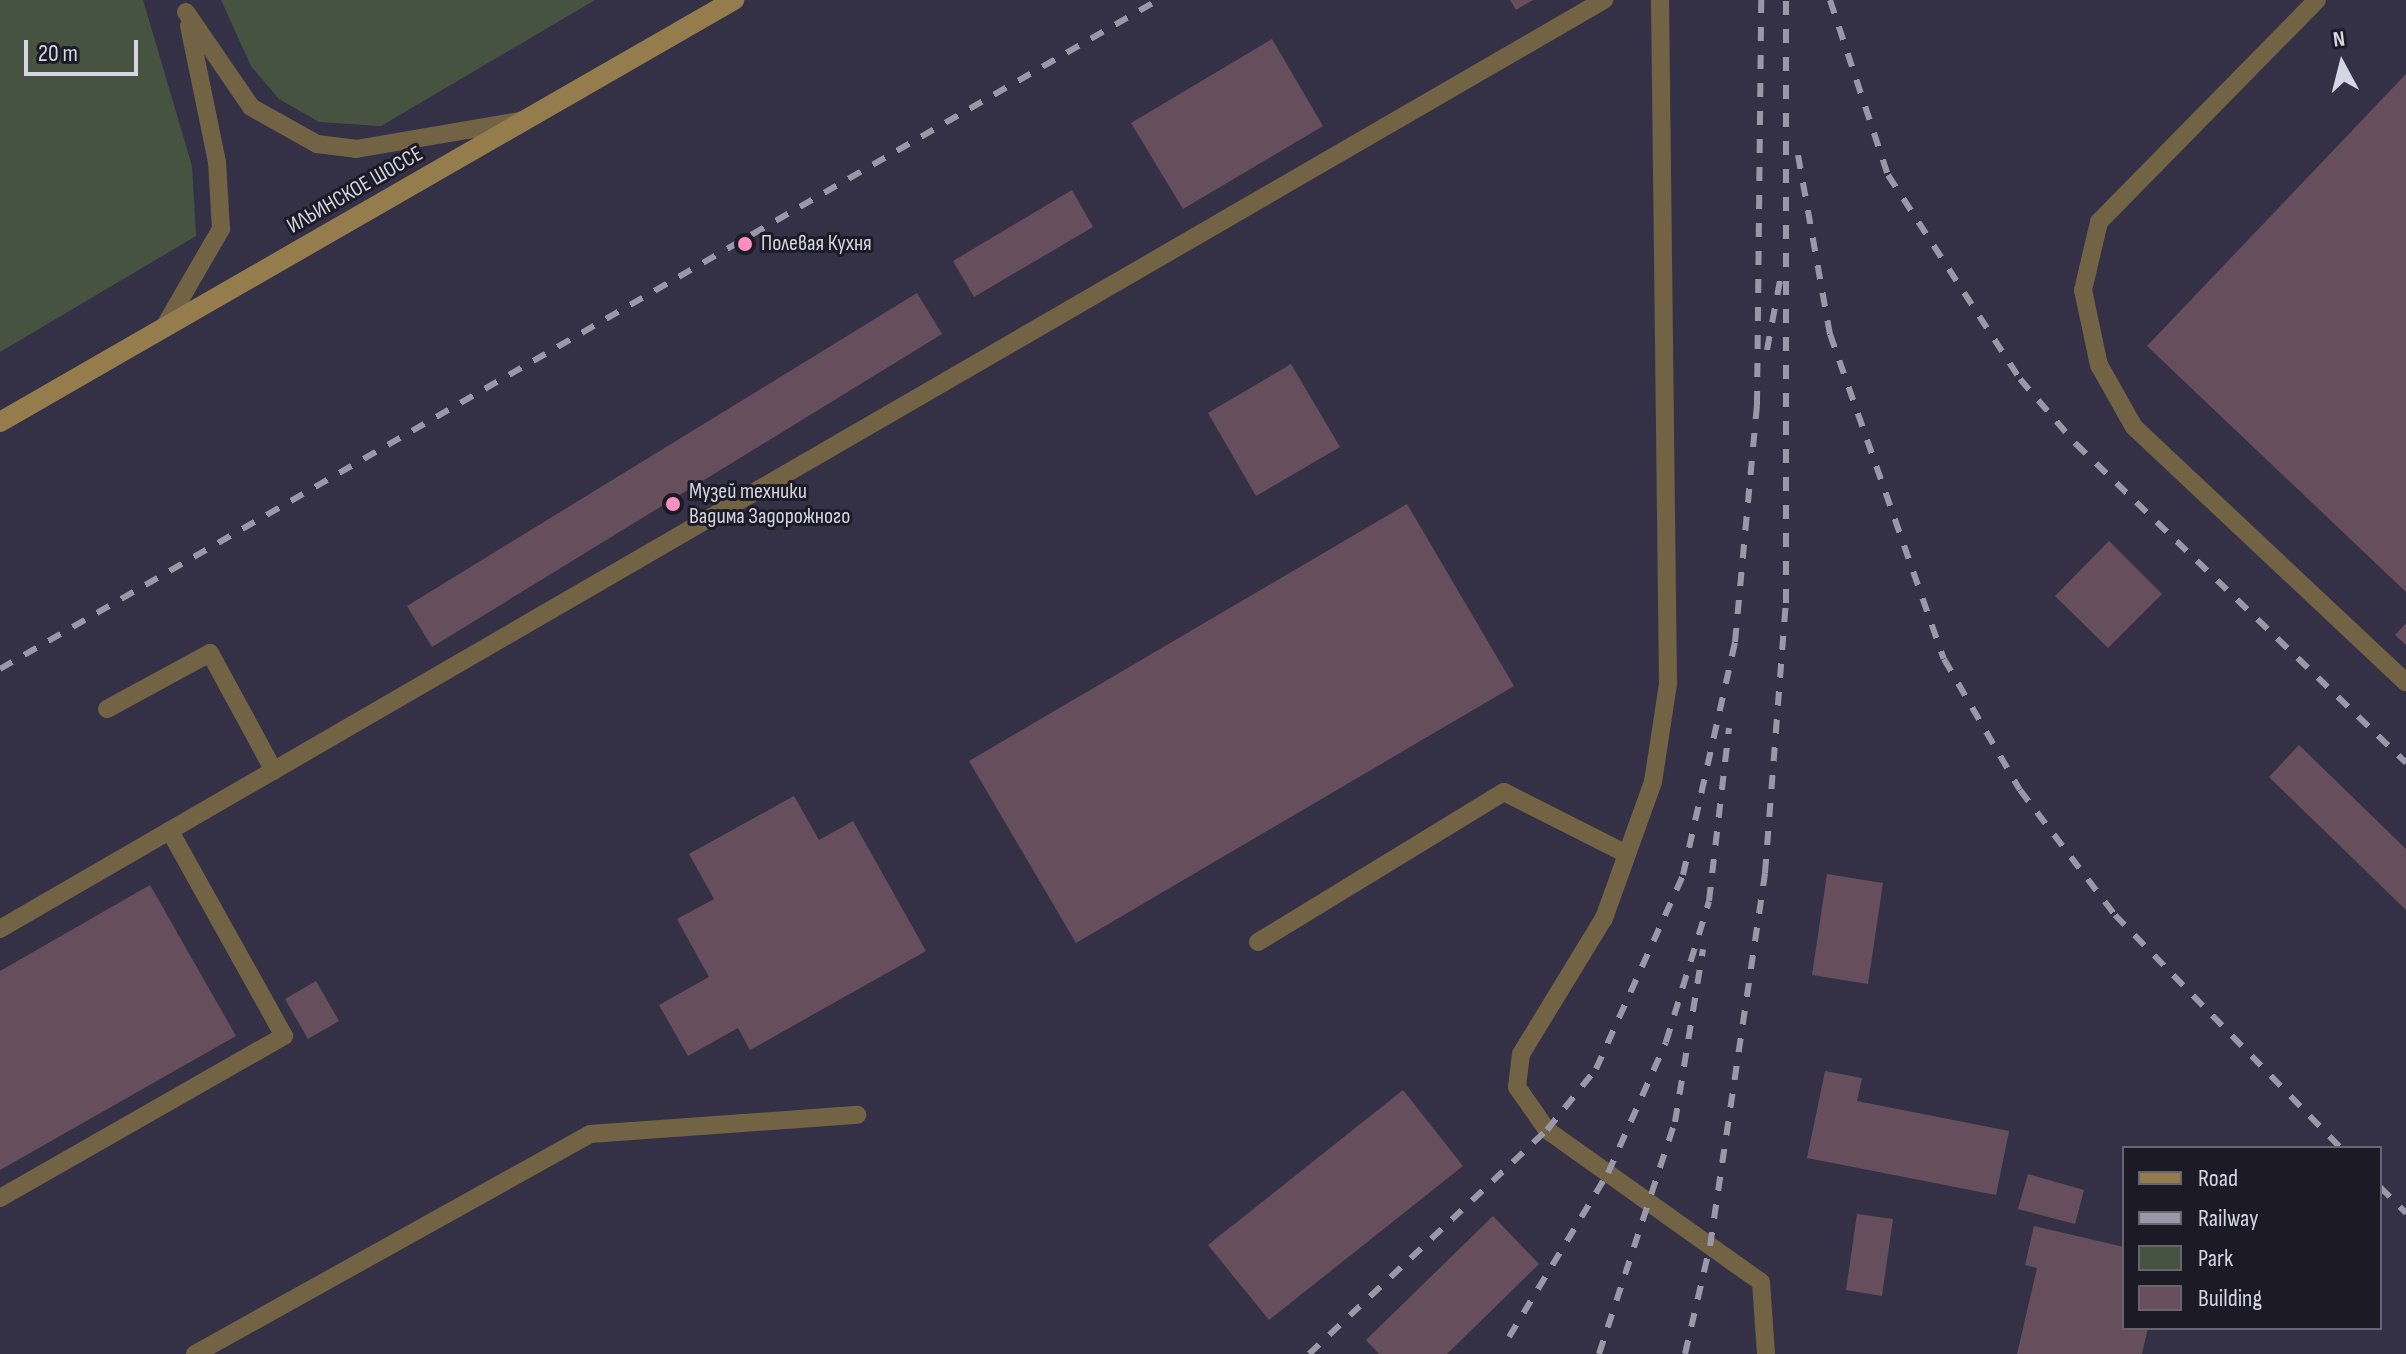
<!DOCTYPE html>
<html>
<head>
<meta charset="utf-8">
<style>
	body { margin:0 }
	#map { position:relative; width:2406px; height:1354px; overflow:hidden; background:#343147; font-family:"Sofia Sans Condensed",sans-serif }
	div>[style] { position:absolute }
	.green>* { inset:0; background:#475341 }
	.building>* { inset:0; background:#664e5d }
	.service>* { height:18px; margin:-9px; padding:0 9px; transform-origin:9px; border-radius:9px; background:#726345 }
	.secondary>* { height:20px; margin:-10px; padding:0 10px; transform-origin:10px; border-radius:10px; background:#957c4c }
	.rail>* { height:6px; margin-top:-3px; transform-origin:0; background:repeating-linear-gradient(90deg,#9997a8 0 14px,transparent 0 28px) }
	.dots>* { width:22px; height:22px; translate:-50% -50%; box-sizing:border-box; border:4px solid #1c1b25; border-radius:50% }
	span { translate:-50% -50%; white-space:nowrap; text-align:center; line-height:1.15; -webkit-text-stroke:6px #1c1b25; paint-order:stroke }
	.street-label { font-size:22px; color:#d6d5e3 }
	.poi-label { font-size:22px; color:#d6d5e3 }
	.left { translate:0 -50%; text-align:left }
	.legend { position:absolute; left:2122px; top:1146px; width:260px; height:184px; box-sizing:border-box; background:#1c1b25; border:2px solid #666571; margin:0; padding:10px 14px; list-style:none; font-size:24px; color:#d6d5e3 }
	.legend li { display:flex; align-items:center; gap:16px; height:40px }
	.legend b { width:40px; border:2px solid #666571 }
	.north { position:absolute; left:2302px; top:24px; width:80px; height:80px; -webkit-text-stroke:6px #1c1b25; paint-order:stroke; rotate:353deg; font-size:22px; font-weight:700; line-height:32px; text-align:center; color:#d6d5e3 }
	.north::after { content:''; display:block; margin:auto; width:28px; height:36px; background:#d6d5e3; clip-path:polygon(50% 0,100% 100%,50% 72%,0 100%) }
	.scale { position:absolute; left:24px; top:40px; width:114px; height:36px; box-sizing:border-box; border:4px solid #d6d5e3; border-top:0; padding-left:10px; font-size:24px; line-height:28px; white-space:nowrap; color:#d6d5e3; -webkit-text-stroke:6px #1c1b25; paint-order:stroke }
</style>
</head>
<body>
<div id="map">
	<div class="green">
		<div style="clip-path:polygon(0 0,143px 0,192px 166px,196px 236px,0 352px)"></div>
		<div style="clip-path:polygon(221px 0,595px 0,381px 126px,319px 122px,279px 99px,251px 66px)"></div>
	</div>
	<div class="building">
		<div style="clip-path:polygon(1510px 0,1533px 0,1516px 10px)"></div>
		<div style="clip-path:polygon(1272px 39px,1323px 126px,1183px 209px,1131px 123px)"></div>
		<div style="clip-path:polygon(2406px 74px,2406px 592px,2147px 346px)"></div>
		<div style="clip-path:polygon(1072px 190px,1093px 227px,974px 297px,953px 261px)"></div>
		<div style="clip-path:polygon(917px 293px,942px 334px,432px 647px,407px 606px)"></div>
		<div style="clip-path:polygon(1291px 364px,1340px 447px,1256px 496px,1208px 413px)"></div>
		<div style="clip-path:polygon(1407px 504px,1514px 686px,1076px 943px,969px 761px)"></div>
		<div style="clip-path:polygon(2109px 541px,2162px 594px,2108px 648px,2055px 596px)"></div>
		<div style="clip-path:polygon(2406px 623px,2406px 645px,2395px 635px)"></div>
		<div style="clip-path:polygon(2299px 745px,2406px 849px,2406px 910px,2269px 777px)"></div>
		<div style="clip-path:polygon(794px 796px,819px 840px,853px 821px,926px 951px,750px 1050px,738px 1028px,688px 1056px,659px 1005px,709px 977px,677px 919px,714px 899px,689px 854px)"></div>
		<div style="clip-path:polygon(1827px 874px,1883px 883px,1868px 984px,1812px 975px)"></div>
		<div style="clip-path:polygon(150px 885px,236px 1036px,0 1170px,0 971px)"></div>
		<div style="clip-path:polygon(316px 981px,339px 1021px,308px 1039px,285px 999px)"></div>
		<div style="clip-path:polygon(1825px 1071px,1862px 1078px,1857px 1101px,2009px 1131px,1996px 1195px,1807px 1158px)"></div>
		<div style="clip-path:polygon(1403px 1090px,1463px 1166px,1269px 1320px,1208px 1245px)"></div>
		<div style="clip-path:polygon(2028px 1174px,2084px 1190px,2075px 1224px,2018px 1209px)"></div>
		<div style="clip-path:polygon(1857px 1214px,1893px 1219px,1882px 1296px,1846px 1290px)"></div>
		<div style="clip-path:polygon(1493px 1216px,1539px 1264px,1447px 1354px,1379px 1354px,1366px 1340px)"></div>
		<div style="clip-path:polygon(2034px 1226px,2124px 1247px,2124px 1328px,2148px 1328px,2142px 1354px,2017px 1354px,2037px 1268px,2025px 1265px)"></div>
	</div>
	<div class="service">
		<div style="left:1660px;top:0;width:684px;rotate:89.33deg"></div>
		<div style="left:1668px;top:684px;width:99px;rotate:98.7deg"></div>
		<div style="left:1653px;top:782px;width:145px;rotate:109.8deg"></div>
		<div style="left:1604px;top:918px;width:159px;rotate:121.4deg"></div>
		<div style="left:1521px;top:1054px;width:33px;rotate:97deg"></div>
		<div style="left:1517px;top:1087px;width:52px;rotate:55.1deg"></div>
		<div style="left:1547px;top:1130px;width:262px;rotate:35.4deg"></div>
		<div style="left:1761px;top:1282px;width:72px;rotate:86deg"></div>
		<div style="left:2317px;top:0;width:311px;rotate:134.5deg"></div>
		<div style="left:2099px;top:222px;width:70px;rotate:103.2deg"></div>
		<div style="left:2083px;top:290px;width:77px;rotate:78deg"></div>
		<div style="left:2099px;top:365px;width:71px;rotate:60.6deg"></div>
		<div style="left:2134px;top:427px;width:373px;rotate:43.2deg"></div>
		<div style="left:186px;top:12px;width:115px;rotate:55.6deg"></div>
		<div style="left:251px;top:107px;width:76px;rotate:29.3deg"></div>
		<div style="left:317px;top:144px;width:39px;rotate:7deg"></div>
		<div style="left:356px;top:149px;width:165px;rotate:-9.7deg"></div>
		<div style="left:163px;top:329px;width:116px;rotate:-59.9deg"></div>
		<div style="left:221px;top:229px;width:67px;rotate:-93.4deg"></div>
		<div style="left:217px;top:162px;width:139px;rotate:-101.6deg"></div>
		<div style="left:107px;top:709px;width:117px;rotate:-28.5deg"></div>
		<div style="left:210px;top:653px;width:134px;rotate:61.5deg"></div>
		<div style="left:0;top:929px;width:1854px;rotate:-30.08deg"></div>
		<div style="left:1258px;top:942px;width:288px;rotate:-31.4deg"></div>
		<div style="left:1504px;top:792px;width:133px;rotate:26.8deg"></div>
		<div style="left:0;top:1198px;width:327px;rotate:-29.7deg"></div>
		<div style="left:284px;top:1036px;width:235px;rotate:-119.1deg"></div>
		<div style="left:195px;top:1354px;width:452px;rotate:-29.1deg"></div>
		<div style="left:590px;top:1134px;width:268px;rotate:-4.1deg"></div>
	</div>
	<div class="secondary">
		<div style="left:0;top:422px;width:847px;rotate:-29.9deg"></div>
	</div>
	<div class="rail">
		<div style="left:1830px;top:0;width:184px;rotate:71.7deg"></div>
		<div style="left:1888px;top:175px;width:243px;rotate:57.1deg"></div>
		<div style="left:2020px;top:379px;width:86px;rotate:49.3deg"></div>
		<div style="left:2076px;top:444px;width:459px;rotate:44deg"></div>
		<div style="left:1798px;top:155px;width:182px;rotate:79.9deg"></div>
		<div style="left:1830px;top:334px;width:344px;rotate:70.7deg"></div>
		<div style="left:1944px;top:659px;width:151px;rotate:59.9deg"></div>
		<div style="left:2020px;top:790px;width:157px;rotate:52.8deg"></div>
		<div style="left:2115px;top:915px;width:325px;rotate:45.9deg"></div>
		<div style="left:1767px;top:350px;width:76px;rotate:-79.4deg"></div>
		<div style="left:0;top:669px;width:1337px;rotate:-30.02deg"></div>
		<div style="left:2380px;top:1187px;width:37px;rotate:45deg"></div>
		<div style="left:1509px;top:1337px;width:192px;rotate:-58.9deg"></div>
		<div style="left:1608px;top:1173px;width:143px;rotate:-66.1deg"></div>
		<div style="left:1666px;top:1042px;width:147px;rotate:-73deg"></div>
		<div style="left:1709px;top:901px;width:174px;rotate:-83.4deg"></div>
		<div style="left:1309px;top:1354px;width:327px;rotate:-43.3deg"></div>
		<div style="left:1547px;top:1130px;width:78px;rotate:-51.2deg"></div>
		<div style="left:1596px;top:1069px;width:213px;rotate:-65.8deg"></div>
		<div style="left:1683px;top:875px;width:239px;rotate:-77.4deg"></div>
		<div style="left:1735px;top:642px;width:238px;rotate:-84.7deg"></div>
		<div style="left:1757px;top:405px;width:405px;rotate:-89.4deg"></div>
		<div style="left:1599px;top:1354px;width:244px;rotate:-71.9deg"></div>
		<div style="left:1675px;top:1122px;width:175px;rotate:-80.8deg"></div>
		<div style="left:1685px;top:1354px;width:111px;rotate:-77deg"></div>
		<div style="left:1710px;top:1246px;width:377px;rotate:-81.6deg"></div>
		<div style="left:1765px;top:873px;width:271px;rotate:-85.6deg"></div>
		<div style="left:1786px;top:603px;width:603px;rotate:-90deg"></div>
	</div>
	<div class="dots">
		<div style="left:745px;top:244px;background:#fc8fc2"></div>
		<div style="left:673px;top:504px;background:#fc8fc2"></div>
	</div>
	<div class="street-label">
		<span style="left:355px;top:190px;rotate:-30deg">ИЛЬИНСКОЕ ШОССЕ</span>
	</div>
	<div class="poi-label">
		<span class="left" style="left:761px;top:244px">Полевая Кухня</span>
		<span class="left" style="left:689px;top:504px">Музей техники<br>Вадима Задорожного</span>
	</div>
	<ul class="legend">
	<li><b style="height:10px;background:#957c4c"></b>Road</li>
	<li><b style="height:10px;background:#9997a8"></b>Railway</li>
	<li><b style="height:22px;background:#475341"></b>Park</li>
	<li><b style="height:22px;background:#664e5d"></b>Building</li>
	</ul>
	<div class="north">N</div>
	<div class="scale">20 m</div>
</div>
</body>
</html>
